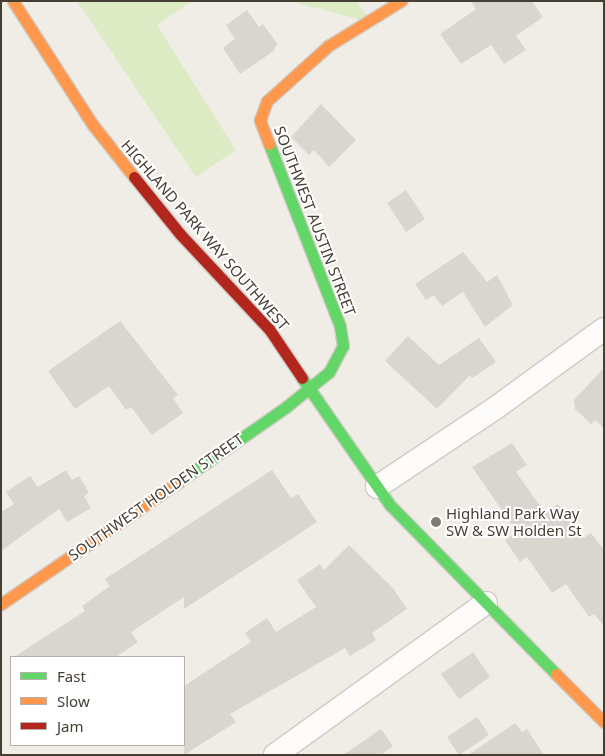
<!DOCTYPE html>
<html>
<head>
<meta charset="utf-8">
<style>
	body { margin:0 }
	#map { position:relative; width:605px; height:756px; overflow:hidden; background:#f0ede6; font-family:"Noto Sans",sans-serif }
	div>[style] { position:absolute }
	.green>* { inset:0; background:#ddebc5 }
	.building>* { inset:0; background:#d9d6cf }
	.roads { filter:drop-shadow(1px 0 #cecbc4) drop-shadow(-1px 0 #cecbc4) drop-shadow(0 1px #cecbc4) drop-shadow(0 -1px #cecbc4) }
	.street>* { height:22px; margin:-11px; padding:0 11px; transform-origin:11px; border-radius:11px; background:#fdfcfb }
	.fast>* { height:11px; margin:-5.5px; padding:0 5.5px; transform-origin:5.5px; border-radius:5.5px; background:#63d668 }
	.slow>* { height:11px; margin:-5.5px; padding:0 5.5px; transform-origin:5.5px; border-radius:5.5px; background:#ff974d }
	.jam>* { height:11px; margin:-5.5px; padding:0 5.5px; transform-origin:5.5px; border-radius:5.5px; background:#b3261e }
	.dots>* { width:14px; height:14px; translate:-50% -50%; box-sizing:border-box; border:2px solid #fff; border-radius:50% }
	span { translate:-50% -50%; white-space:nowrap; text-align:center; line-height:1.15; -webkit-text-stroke:4px #fff; paint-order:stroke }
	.street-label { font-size:15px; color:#453e33 }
	.poi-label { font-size:15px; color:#453e33 }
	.left { translate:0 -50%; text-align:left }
	.frame { position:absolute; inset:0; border:2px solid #453e33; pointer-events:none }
	.legend { position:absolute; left:10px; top:656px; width:175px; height:90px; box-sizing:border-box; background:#fff; border:1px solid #b5b2ad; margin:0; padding:6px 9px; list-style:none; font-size:15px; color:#453e33 }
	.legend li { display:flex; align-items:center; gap:10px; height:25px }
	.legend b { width:25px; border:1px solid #b5b2ad }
</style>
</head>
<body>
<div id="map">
	<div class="green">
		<div style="clip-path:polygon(77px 1px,192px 1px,157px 25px,236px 150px,196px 177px)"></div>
		<div style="clip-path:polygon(289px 1px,356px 1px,373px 23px)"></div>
	</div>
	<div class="building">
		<div style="clip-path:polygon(471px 1px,532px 1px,543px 17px,516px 36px,526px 50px,504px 64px,491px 45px,461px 64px,440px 34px,476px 9px)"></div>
		<div style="clip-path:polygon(247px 10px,259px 27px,263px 24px,278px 45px,274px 48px,275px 50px,240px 74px,223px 48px,235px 39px,226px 25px)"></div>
		<div style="clip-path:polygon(321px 104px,356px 140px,329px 167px,314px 150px,309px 155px,291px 137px)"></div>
		<div style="clip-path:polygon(406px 190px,425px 219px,406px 232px,387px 203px)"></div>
		<div style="clip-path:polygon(463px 252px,487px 282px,497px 275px,513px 305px,485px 327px,463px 292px,442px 306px,434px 295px,426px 300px,415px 284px)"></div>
		<div style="clip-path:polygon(120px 321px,178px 395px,173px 398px,183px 413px,152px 435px,131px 407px,126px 410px,109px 386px,75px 409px,48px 371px)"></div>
		<div style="clip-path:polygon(408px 336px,439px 365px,479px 338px,496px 362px,472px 378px,470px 375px,437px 409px,385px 361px)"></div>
		<div style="clip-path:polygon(604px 368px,604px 428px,595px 420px,591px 424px,575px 409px,574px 400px)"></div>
		<div style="clip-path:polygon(512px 443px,527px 465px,516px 472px,545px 513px,558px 504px,584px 538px,591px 533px,604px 550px,604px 626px,594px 614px,589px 617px,566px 584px,552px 593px,527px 557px,520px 562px,505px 540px,517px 532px,472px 467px)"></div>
		<div style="clip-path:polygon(66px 470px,72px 480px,79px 476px,89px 493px,84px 496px,91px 508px,67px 522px,59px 509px,1px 551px,1px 512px,14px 504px,6px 492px,30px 476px,38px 487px)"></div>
		<div style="clip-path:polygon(272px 470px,291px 498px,298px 494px,317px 522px,184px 609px,184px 597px,131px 632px,138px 642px,116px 657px,14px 657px,85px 611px,82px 606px,110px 586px,105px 579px)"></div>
		<div style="clip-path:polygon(349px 545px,393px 588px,407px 609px,372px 633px,376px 640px,350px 656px,345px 648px,230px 714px,236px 722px,184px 755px,184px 686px,251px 642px,245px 633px,267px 618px,276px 632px,316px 607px,297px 580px,320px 564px,324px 570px)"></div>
		<div style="clip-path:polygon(473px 652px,490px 677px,459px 699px,441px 674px)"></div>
		<div style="clip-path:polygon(477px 717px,489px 735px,459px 755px,447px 737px)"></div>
		<div style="clip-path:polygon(515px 723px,522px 732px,527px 729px,544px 755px,468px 755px)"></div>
		<div style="clip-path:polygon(381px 729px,393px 746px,381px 755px,343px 755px)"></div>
	</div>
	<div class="roads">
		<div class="street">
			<div style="left:377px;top:487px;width:144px;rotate:-33.7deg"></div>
			<div style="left:497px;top:407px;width:132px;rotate:-36.1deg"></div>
			<div style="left:275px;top:755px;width:260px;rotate:-35.8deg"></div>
		</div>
		<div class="fast">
			<div style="left:302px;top:378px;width:155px;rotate:55.3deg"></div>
			<div style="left:390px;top:505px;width:237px;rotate:45.5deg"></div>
			<div style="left:177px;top:483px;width:133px;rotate:-34.9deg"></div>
			<div style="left:286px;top:407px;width:55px;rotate:-39.1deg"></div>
			<div style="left:329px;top:372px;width:30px;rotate:-62deg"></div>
			<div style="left:343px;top:346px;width:20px;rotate:-99deg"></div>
			<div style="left:340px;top:326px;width:195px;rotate:-111.3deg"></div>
		</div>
		<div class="slow">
			<div style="left:13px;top:1px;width:148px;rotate:57.2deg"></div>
			<div style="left:93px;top:125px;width:66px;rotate:51.7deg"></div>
			<div style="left:269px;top:144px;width:26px;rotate:-111deg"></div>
			<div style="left:260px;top:120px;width:20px;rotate:-70deg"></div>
			<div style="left:267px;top:101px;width:82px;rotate:-42deg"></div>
			<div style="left:328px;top:46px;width:86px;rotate:-31.7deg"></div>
			<div style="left:1px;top:604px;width:214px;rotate:-34.5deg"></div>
			<div style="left:556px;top:674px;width:68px;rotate:45deg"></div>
		</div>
		<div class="jam">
			<div style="left:134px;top:177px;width:73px;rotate:51.1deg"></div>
			<div style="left:180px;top:234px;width:130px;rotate:46.9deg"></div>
			<div style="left:269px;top:329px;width:59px;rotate:56deg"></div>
		</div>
	</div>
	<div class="dots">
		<div style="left:436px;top:522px;background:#817b72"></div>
	</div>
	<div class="street-label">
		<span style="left:315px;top:221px;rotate:69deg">SOUTHWEST AUSTIN STREET</span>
		<span style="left:205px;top:235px;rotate:49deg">HIGHLAND PARK WAY SOUTHWEST</span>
		<span style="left:156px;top:497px;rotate:-35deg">SOUTHWEST HOLDEN STREET</span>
	</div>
	<div class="poi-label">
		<span class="left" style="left:446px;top:522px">Highland Park Way<br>SW &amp; SW Holden St</span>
	</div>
	<div class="frame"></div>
	<ul class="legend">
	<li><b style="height:6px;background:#63d668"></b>Fast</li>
	<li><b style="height:6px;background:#ff974d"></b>Slow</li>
	<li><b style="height:6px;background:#b3261e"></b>Jam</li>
	</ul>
</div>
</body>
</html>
